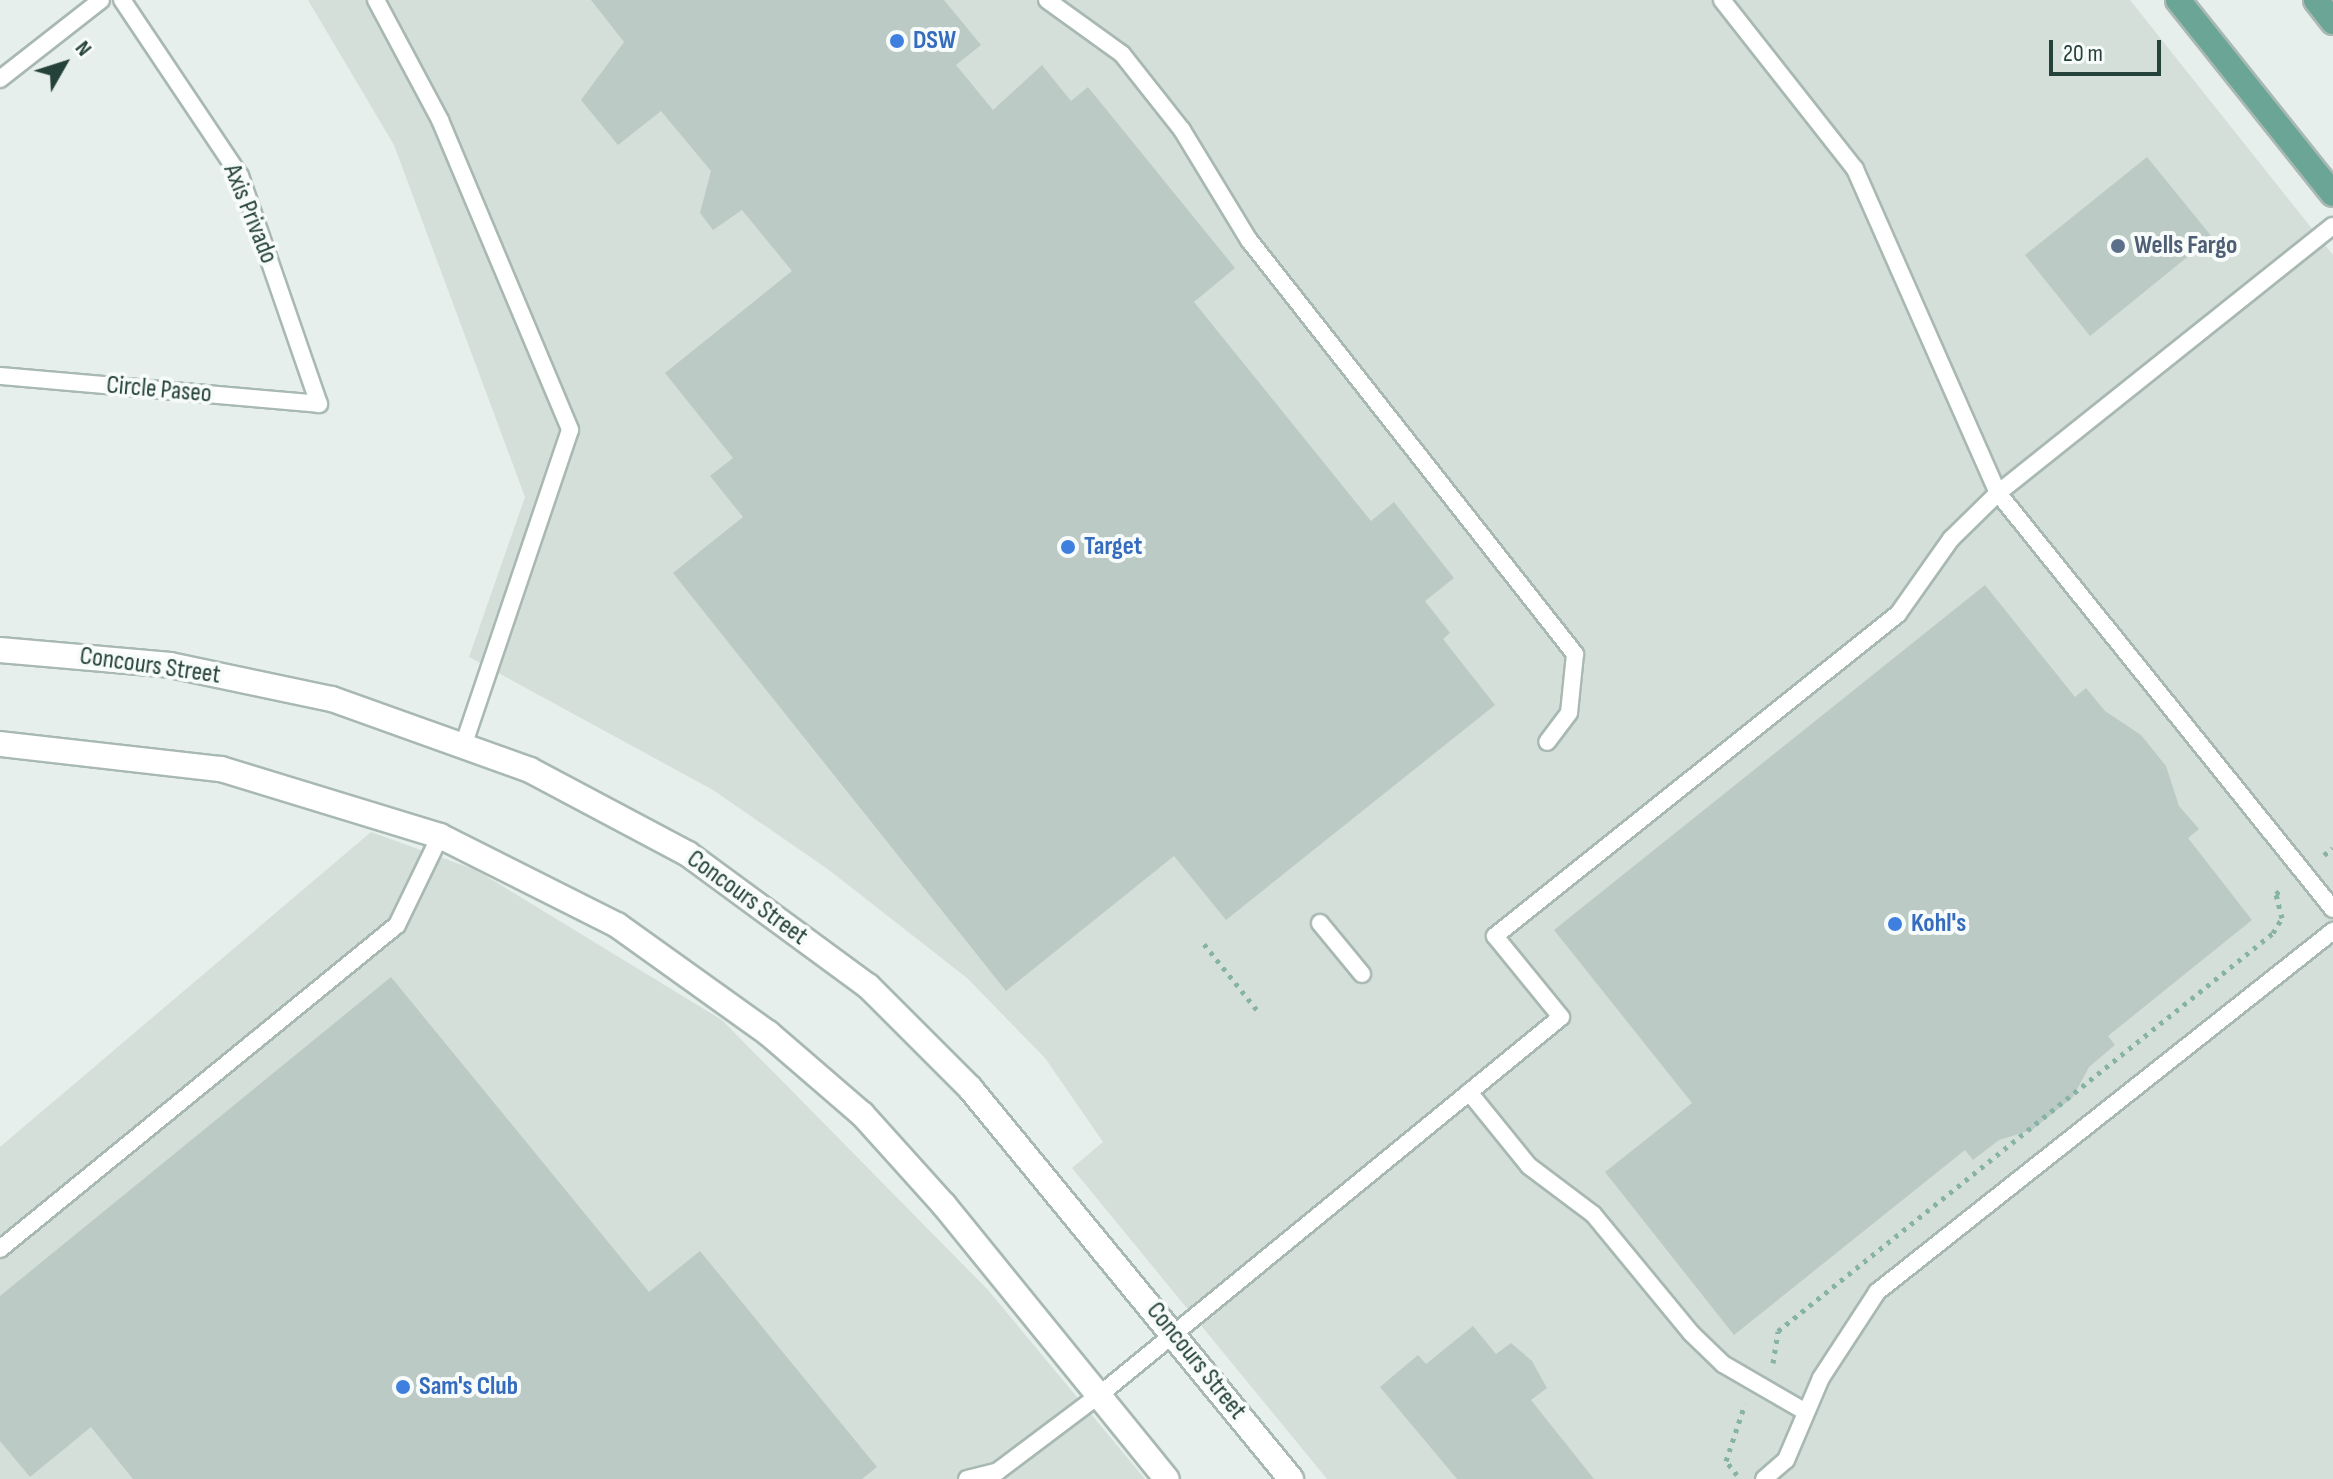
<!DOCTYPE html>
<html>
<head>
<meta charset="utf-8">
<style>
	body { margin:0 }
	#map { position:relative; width:2333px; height:1479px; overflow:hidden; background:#e6efeb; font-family:"Sofia Sans Condensed",sans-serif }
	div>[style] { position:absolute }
	.built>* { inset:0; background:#d4dfda }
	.building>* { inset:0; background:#bbcac4 }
	.path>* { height:5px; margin-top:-2.5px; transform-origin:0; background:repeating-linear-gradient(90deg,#86b3a5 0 4px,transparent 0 10px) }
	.roads { filter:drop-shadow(2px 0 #a8b8b2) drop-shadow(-2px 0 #a8b8b2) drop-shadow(0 2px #a8b8b2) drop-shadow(0 -2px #a8b8b2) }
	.service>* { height:16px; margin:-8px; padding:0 8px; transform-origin:8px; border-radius:8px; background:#fff }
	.tertiary>* { height:24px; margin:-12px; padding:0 12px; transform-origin:12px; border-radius:12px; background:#fff }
	.primary>* { height:24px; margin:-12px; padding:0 12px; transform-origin:12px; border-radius:12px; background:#6aa596 }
	.dots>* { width:22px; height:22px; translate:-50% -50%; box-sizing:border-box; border:4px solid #f7fbf9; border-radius:50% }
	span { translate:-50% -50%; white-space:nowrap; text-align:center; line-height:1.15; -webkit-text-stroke:8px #f7fbf9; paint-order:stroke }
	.shop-label { font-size:26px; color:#366cbe; font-weight:700 }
	.left { translate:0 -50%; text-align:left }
	.street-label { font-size:26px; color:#24423a }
	.service-label { font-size:26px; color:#4e5e75; font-weight:700 }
	.north { position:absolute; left:24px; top:24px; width:80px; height:80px; -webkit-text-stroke:6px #f7fbf9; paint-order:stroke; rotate:51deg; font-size:22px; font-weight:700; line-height:32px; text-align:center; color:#24423a }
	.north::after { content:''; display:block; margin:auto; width:28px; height:36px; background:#24423a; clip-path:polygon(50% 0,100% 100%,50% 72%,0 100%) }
	.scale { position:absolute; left:2049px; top:40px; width:112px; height:36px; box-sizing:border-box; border:4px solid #24423a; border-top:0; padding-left:10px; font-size:24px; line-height:28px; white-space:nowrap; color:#24423a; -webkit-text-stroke:6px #f7fbf9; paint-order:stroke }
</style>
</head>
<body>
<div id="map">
	<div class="built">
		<div style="clip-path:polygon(308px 0,2130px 0,2333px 255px,2333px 1479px,1327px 1479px,1072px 1168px,1103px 1142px,1045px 1058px,967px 978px,829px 870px,713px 790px,469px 657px,525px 497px,394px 145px)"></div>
		<div style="clip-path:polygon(371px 832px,476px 870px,722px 1020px,988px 1290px,1145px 1479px,0 1479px,0 1147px)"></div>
	</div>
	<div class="building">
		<div style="clip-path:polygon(591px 0,944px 0,981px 45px,956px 65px,993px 110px,1042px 65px,1071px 101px,1088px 87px,1235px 268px,1194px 302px,1371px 521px,1394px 502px,1454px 578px,1425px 601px,1450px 633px,1443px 639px,1495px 705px,1226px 920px,1174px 856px,1006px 991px,673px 573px,743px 517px,710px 476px,733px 458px,665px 373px,792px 271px,742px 210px,713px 230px,700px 213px,711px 171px,661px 111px,618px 145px,581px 100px,624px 42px)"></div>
		<div style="clip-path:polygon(2147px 157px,2212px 237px,2090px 336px,2025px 255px)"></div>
		<div style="clip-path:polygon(1985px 585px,2075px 697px,2086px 688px,2105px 711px,2141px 735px,2166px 766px,2179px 806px,2199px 829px,2188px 838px,2252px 920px,2108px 1036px,2115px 1045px,2089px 1067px,2073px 1097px,2032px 1130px,1999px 1140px,1973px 1160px,1965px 1150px,1734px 1335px,1605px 1172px,1692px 1103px,1554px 930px)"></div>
		<div style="clip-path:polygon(391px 977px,649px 1292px,700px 1251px,877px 1467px,862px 1479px,133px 1479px,91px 1427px,30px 1477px,0 1441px,0 1296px)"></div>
		<div style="clip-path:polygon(1473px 1326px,1496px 1354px,1511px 1343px,1532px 1361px,1547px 1388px,1531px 1400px,1594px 1479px,1457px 1479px,1380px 1387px,1418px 1355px,1426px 1364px)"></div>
	</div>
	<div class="path">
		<div style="left:2324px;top:855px;width:11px;rotate:-38deg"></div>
		<div style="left:1204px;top:944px;width:85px;rotate:51.2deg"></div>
		<div style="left:1773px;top:1363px;width:32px;rotate:-81deg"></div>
		<div style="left:1778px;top:1331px;width:635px;rotate:-38.8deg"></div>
		<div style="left:2273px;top:933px;width:17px;rotate:-59deg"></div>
		<div style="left:2282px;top:918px;width:25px;rotate:-104deg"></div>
		<div style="left:2276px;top:894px;width:8px;rotate:-40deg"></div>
		<div style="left:1737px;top:1475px;width:18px;rotate:-128deg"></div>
		<div style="left:1726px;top:1461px;width:60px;rotate:-71.6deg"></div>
	</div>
	<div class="roads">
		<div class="service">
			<div style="left:376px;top:0;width:136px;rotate:61.9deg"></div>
			<div style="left:440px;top:120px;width:336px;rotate:67.2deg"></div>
			<div style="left:570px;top:430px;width:334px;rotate:108.7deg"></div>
			<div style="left:1047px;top:0;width:92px;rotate:35.8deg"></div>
			<div style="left:1122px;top:54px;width:97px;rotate:51.7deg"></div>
			<div style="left:1182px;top:130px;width:129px;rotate:58.7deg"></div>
			<div style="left:1249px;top:240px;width:527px;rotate:51.78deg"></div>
			<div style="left:1575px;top:654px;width:59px;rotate:95.8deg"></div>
			<div style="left:1569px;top:713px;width:36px;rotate:127deg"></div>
			<div style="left:1722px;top:0;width:215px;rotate:51.8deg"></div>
			<div style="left:1855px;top:169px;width:354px;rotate:66.2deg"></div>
			<div style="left:1998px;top:493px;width:534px;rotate:51.16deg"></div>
			<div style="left:0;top:79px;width:128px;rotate:-38deg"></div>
			<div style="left:0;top:376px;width:320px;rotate:5deg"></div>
			<div style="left:319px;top:404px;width:241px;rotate:-109.1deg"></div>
			<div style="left:240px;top:176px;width:212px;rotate:-123.8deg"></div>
			<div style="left:1320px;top:923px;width:66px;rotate:50.5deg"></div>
			<div style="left:1469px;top:1092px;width:95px;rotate:51deg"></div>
			<div style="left:1529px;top:1166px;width:80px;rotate:36.9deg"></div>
			<div style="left:1593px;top:1214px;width:154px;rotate:50.5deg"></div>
			<div style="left:1691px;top:1333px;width:45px;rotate:44.1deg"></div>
			<div style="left:1723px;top:1364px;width:94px;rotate:30.1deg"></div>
			<div style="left:0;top:1249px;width:512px;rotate:-39.22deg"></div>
			<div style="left:397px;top:925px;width:99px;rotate:-64.2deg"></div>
			<div style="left:967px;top:1479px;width:32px;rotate:-14deg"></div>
			<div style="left:998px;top:1471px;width:125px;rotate:-36.9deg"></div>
			<div style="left:1098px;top:1396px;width:598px;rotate:-39.3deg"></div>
			<div style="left:1561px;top:1017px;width:104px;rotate:-129.2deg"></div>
			<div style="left:1495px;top:936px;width:516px;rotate:-38.63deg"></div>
			<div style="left:1898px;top:614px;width:92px;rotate:-54.8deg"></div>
			<div style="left:1951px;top:539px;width:66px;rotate:-44.4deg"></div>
			<div style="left:1998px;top:493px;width:428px;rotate:-38.6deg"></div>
			<div style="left:1764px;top:1479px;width:29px;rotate:-41deg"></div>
			<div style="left:1786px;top:1460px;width:89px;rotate:-66.9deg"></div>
			<div style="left:1821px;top:1378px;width:103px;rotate:-56.9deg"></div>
			<div style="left:1877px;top:1292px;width:582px;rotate:-38.37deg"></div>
		</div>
		<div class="tertiary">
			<div style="left:0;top:650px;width:171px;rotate:5deg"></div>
			<div style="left:170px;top:665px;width:166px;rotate:11.9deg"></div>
			<div style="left:332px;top:699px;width:210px;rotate:19.7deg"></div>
			<div style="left:530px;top:770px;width:179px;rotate:28deg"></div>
			<div style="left:688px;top:854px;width:223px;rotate:36.3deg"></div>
			<div style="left:868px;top:986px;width:144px;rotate:45deg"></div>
			<div style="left:970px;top:1088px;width:506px;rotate:50.61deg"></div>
			<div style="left:0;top:744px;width:222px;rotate:6.5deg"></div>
			<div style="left:221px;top:769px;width:229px;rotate:17deg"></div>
			<div style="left:440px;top:836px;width:198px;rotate:26.7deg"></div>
			<div style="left:617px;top:925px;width:186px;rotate:35.6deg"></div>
			<div style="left:768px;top:1033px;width:124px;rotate:40.8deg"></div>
			<div style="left:862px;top:1114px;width:122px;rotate:48deg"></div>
			<div style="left:944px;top:1205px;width:353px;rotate:50.9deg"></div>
		</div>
		<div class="primary">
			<div style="left:2178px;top:0;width:248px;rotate:51.4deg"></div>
			<div style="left:2316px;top:0;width:28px;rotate:52deg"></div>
		</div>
	</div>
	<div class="dots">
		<div style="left:897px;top:41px;background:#3f7fe0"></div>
		<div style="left:2118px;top:246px;background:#5c6f8a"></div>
		<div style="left:1068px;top:547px;background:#3f7fe0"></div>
		<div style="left:1895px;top:924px;background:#3f7fe0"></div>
		<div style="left:403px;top:1387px;background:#3f7fe0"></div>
	</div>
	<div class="shop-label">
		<span class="left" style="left:913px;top:41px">DSW</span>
		<span class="left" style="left:1084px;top:547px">Target</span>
		<span class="left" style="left:1911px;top:924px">Kohl's</span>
		<span class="left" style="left:419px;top:1387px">Sam's Club</span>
	</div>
	<div class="street-label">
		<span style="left:250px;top:214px;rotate:68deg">Axis Privado</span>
		<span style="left:159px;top:390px;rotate:5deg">Circle Paseo</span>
		<span style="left:150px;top:666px;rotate:8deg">Concours Street</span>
		<span style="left:747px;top:898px;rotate:36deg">Concours Street</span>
		<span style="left:1196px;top:1361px;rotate:51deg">Concours Street</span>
	</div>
	<div class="service-label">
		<span class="left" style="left:2134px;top:246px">Wells Fargo</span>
	</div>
	<div class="north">N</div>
	<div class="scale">20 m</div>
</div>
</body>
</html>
